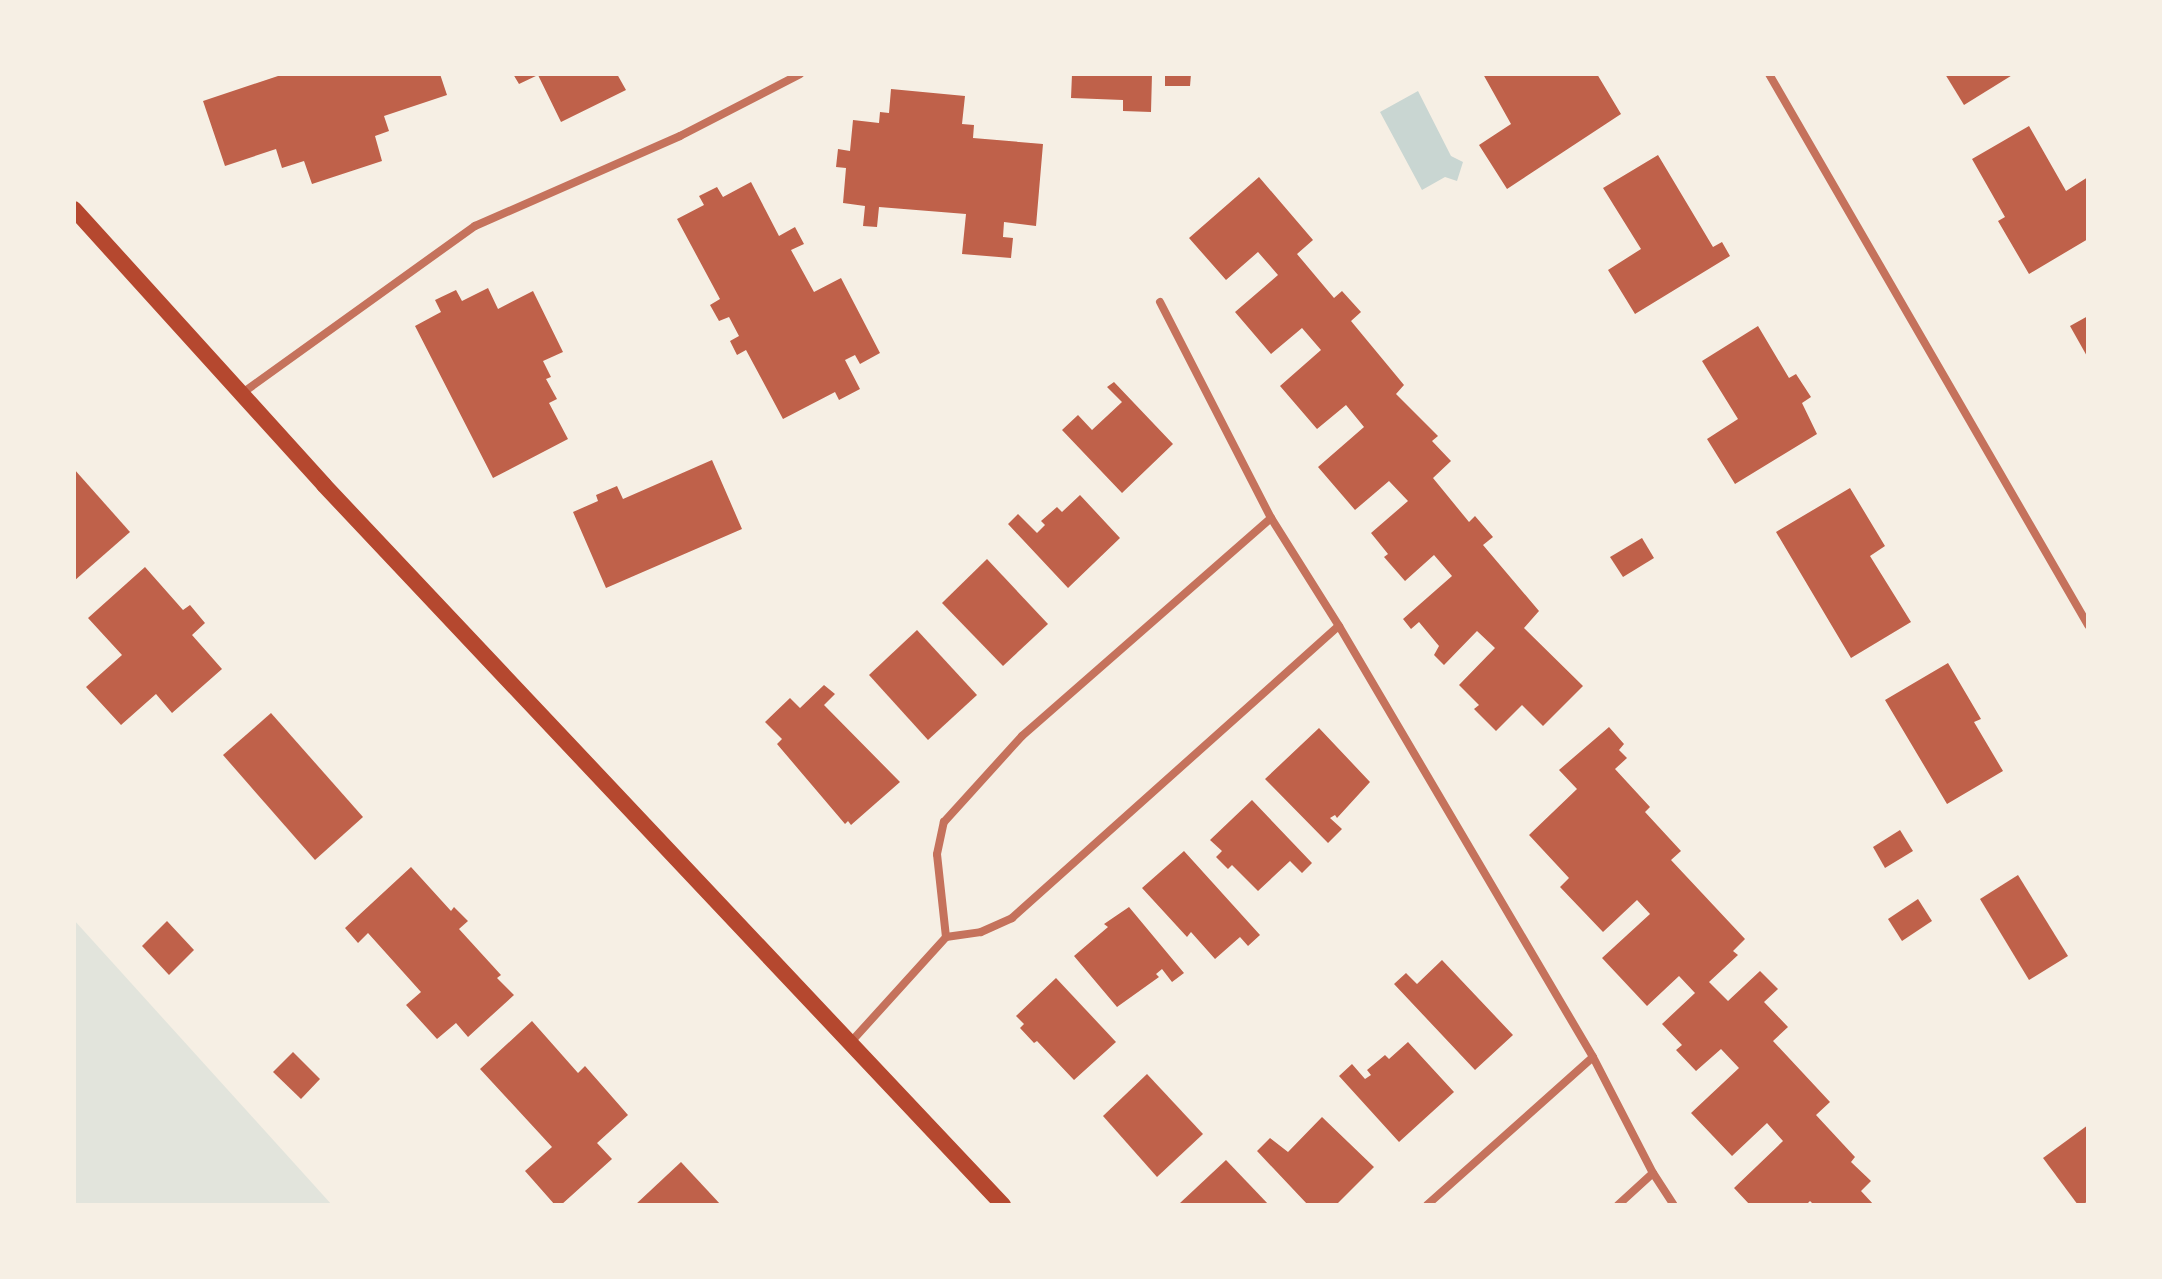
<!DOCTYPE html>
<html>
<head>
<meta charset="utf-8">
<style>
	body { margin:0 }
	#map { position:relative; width:2162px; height:1279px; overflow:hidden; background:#f6efe4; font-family:"Libre Baskerville",serif }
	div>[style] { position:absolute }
	.green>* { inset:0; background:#e2e4dc }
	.water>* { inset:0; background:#c9d6d2 }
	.building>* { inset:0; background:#bf614a }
	.minor>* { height:8px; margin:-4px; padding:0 4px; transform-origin:4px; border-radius:4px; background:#c5725c }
	.secondary>* { height:16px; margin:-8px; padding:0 8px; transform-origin:8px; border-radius:8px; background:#b5482f }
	span { translate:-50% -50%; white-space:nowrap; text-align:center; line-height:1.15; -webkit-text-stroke:6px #f6efe4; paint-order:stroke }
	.frame { position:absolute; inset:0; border:76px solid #f6efe4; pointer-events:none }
</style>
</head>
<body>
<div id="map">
	<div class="green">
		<div style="clip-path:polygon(74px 920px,332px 1205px,74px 1205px)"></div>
	</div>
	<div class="water">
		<div style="clip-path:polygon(1418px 91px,1451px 156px,1463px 162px,1457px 181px,1445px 177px,1422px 190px,1380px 112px)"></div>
	</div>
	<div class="building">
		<div style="clip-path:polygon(284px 74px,440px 74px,447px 95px,384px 116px,389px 131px,375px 136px,382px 161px,312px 184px,304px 161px,282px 168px,276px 149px,225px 166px,203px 101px)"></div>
		<div style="clip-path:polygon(513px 74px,617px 74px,626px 90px,561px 122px,538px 75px,519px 84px)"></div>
		<div style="clip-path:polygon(1072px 74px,1152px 74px,1151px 112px,1123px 111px,1123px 100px,1071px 98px)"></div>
		<div style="clip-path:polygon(1165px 74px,1191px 74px,1190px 86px,1165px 86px)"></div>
		<div style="clip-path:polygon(1483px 74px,1597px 74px,1621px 114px,1507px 189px,1479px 145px,1511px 124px)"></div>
		<div style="clip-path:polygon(1945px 74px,2014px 74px,1964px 105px)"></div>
		<div style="clip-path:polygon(891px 89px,965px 96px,962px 124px,974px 125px,973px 138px,1043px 144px,1036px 226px,1004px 222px,1003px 237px,1013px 238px,1011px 258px,962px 254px,966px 214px,879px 207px,877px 227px,863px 226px,865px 206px,843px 203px,846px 168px,836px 167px,838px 149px,850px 151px,853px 120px,879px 123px,880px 112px,889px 113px)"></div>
		<div style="clip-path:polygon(2029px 126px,2066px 191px,2088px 177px,2088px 239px,2029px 274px,1998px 221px,2005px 217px,1972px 159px)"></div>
		<div style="clip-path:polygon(1658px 155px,1713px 247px,1722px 242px,1730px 256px,1635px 314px,1608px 270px,1641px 249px,1603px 188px)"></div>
		<div style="clip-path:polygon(1259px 177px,1313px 240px,1297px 254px,1334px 298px,1342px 291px,1361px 312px,1351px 321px,1404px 385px,1396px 394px,1438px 436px,1432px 441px,1451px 461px,1433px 478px,1469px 522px,1475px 516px,1493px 537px,1483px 545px,1539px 611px,1524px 628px,1583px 686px,1543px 726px,1522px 705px,1496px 731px,1474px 709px,1479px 705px,1459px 685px,1495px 648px,1477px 631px,1444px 665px,1434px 655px,1439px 646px,1419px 622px,1411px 629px,1403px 619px,1452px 576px,1434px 555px,1405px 581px,1384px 557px,1388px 554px,1371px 533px,1408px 501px,1389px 481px,1355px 510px,1318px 467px,1364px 427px,1346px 405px,1317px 429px,1280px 386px,1321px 350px,1302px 328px,1271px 354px,1235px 312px,1278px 275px,1258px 252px,1226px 280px,1189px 238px)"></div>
		<div style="clip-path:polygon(751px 182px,779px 236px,795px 227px,804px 244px,791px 250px,814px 292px,841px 278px,880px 353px,860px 364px,855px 355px,845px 360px,860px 389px,839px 400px,835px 392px,783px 419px,746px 350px,737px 355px,730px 341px,739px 336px,729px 317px,719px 321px,710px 305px,720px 299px,677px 219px,704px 205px,699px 196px,717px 187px,723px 197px)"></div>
		<div style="clip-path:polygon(488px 288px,498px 309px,533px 291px,563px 352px,543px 361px,551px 377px,546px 379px,557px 399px,549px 403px,568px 439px,493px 478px,415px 326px,441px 312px,435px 300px,456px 290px,462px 301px)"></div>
		<div style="clip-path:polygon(2088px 316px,2088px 358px,2070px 326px)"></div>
		<div style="clip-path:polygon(1758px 326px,1789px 378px,1796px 374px,1811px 397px,1802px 403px,1817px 434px,1735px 484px,1707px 439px,1738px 419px,1702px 361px)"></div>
		<div style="clip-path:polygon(1114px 382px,1173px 444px,1122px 493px,1062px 430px,1078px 415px,1092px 430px,1122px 402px,1107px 387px)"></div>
		<div style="clip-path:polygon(712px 460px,742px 529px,606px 588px,573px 512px,598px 501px,596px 495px,617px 486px,623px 499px)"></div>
		<div style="clip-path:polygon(74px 469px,130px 532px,74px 581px)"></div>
		<div style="clip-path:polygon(1850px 488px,1885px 546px,1870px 556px,1911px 622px,1851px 658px,1776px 532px)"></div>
		<div style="clip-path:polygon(1080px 495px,1120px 538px,1068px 588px,1008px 524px,1018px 514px,1037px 533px,1045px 525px,1041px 521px,1057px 507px,1062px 512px)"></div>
		<div style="clip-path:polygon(1642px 538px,1654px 558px,1623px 577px,1610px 557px)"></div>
		<div style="clip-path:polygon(987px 559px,1048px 624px,1003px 666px,942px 603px)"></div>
		<div style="clip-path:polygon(145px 567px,183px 610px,190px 605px,205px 623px,192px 635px,222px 669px,172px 713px,156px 694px,121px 725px,86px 687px,122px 655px,88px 618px)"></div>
		<div style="clip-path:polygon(917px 630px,977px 695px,928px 740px,869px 675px)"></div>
		<div style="clip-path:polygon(1948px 663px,1981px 719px,1974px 722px,2003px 771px,1947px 804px,1885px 700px)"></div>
		<div style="clip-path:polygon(824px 685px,835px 694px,824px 705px,900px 782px,851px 825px,848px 821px,845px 824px,777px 744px,782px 739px,765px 722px,790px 698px,800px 708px)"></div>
		<div style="clip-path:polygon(271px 713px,363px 817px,315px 860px,223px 755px)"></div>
		<div style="clip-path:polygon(1609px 727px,1624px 744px,1619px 750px,1627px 758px,1615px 769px,1650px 807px,1645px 812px,1681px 851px,1671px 860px,1745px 939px,1733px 951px,1738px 955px,1709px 982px,1728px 1001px,1760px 971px,1778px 989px,1764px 1002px,1788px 1027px,1773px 1041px,1830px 1102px,1816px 1115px,1855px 1157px,1851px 1162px,1871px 1181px,1861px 1191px,1874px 1205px,1814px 1205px,1810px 1201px,1806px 1205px,1750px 1205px,1734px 1188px,1783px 1141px,1767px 1123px,1732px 1156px,1691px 1113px,1739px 1068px,1721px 1049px,1696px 1071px,1676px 1050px,1682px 1045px,1662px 1024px,1695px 993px,1679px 976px,1647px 1006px,1602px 958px,1650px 914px,1637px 900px,1603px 932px,1560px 887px,1569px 878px,1529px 835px,1577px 789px,1559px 770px)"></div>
		<div style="clip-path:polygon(1319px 728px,1370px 782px,1337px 818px,1335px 815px,1330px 818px,1342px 829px,1328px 843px,1265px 779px)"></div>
		<div style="clip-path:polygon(1252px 800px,1312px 863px,1302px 873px,1290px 861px,1258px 891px,1232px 865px,1228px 869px,1216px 857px,1222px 851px,1210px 840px)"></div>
		<div style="clip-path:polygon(1900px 830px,1913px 851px,1885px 868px,1873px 847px)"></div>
		<div style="clip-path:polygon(1184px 851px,1260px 935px,1248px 946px,1240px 937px,1215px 959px,1191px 932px,1187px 937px,1142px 888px)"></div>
		<div style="clip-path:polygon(411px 867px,451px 911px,454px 907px,468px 921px,459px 929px,501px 975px,497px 978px,514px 995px,468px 1037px,456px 1023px,437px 1039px,406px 1005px,421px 992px,368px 933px,358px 943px,345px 928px)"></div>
		<div style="clip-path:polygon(2018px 875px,2068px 956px,2029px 980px,1980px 899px)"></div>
		<div style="clip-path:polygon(1918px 899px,1932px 921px,1902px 941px,1888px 919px)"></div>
		<div style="clip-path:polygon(1129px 907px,1184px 973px,1172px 982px,1162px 969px,1156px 974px,1159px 977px,1117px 1007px,1074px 956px,1108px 927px,1104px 924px)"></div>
		<div style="clip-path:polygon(167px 921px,194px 950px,169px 975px,142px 946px)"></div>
		<div style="clip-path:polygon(1442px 960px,1513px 1035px,1475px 1070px,1394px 984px,1406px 973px,1417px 984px)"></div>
		<div style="clip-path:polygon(1056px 978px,1116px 1042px,1074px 1080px,1037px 1041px,1034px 1043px,1020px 1028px,1024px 1024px,1016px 1016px)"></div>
		<div style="clip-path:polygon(532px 1021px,578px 1073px,585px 1066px,628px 1115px,597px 1143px,612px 1159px,561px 1205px,555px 1205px,525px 1171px,552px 1147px,480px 1069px)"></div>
		<div style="clip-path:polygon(1408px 1042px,1454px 1092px,1399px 1142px,1339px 1076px,1352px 1064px,1365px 1079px,1371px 1075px,1367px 1070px,1385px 1055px,1389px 1059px)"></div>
		<div style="clip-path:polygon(293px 1052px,320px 1079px,301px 1099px,273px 1072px)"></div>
		<div style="clip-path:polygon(1147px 1074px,1203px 1134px,1157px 1177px,1103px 1116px)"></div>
		<div style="clip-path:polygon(1322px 1117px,1374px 1167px,1336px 1205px,1308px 1205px,1257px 1151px,1270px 1138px,1288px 1152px)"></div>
		<div style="clip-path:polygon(2088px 1125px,2088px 1202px,2078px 1205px,2043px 1158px)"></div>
		<div style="clip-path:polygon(1226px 1160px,1269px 1205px,1182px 1205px,1180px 1203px)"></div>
		<div style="clip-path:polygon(681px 1162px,721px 1205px,635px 1205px)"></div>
	</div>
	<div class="minor">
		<div style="left:1769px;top:74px;width:637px;rotate:59.93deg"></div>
		<div style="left:1160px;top:302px;width:243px;rotate:62.8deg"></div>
		<div style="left:1271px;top:518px;width:128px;rotate:57.8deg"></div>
		<div style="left:1339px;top:626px;width:500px;rotate:59.49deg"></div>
		<div style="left:1593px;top:1057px;width:131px;rotate:62.7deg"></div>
		<div style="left:1653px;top:1173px;width:38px;rotate:57deg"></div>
		<div style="left:241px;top:394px;width:288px;rotate:-35.7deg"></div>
		<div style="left:475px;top:226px;width:224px;rotate:-23.7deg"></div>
		<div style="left:680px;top:136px;width:135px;rotate:-27.3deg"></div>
		<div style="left:946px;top:937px;width:83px;rotate:-96.2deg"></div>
		<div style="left:937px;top:854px;width:33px;rotate:-78deg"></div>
		<div style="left:944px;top:822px;width:116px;rotate:-47.8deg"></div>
		<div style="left:1022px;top:736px;width:331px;rotate:-41.2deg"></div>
		<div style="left:850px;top:1043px;width:143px;rotate:-47.8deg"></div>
		<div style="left:946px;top:937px;width:35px;rotate:-8deg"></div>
		<div style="left:981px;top:932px;width:34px;rotate:-24deg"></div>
		<div style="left:1012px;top:918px;width:438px;rotate:-41.8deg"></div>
		<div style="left:1427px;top:1205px;width:222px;rotate:-41.7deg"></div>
		<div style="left:1618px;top:1205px;width:47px;rotate:-42.4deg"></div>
	</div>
	<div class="secondary">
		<div style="left:74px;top:209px;width:372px;rotate:47.8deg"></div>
		<div style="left:324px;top:485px;width:990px;rotate:46.68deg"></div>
	</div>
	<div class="frame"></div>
</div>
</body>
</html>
